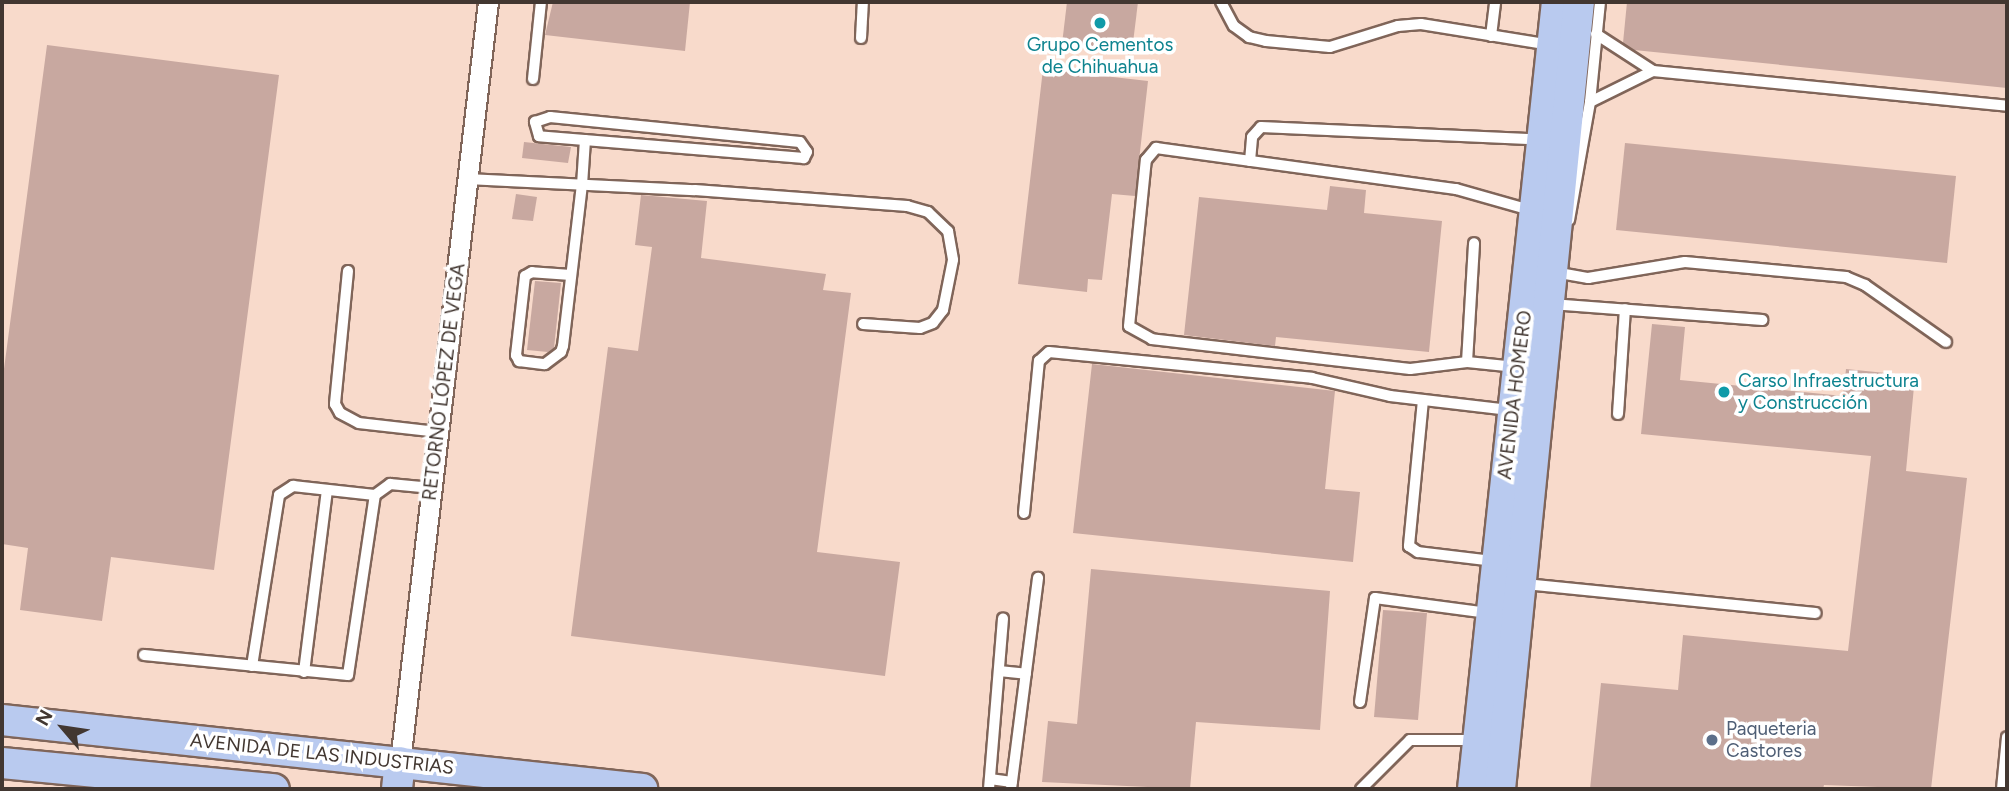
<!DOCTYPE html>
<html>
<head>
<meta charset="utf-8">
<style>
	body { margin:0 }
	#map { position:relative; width:2009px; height:791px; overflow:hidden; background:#f8dacb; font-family:Figtree,sans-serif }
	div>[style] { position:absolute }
	.building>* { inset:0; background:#c8a8a0 }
	.roads { filter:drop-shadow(2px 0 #806559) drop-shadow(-2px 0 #806559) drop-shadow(0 2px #806559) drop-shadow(0 -2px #806559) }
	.service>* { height:10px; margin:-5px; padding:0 5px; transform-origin:5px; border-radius:5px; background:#fff }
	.minor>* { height:19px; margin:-9.5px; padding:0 9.5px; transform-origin:9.5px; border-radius:9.5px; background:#fff }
	.primary>* { height:30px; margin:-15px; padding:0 15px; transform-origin:15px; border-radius:15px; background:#b9caef }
	.dots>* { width:19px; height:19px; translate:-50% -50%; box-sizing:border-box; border:4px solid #fff; border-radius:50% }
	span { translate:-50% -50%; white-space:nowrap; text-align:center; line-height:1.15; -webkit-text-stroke:7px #fff; paint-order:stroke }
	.culture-label { font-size:19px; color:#0d838f }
	.left { translate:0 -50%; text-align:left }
	.street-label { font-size:19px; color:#423731 }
	.service-label { font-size:19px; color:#4e5e75 }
	.frame { position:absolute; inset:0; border:4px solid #423731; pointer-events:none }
	.north { position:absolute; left:28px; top:693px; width:70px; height:70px; -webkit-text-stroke:5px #fff; paint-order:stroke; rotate:299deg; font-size:19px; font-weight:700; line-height:28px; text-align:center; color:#423731 }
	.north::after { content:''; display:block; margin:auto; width:24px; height:32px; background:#423731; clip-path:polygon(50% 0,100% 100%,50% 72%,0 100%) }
</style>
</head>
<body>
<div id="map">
	<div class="building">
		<div style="clip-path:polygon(553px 2px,690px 2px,685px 51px,545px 35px)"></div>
		<div style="clip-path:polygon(1067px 2px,1138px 2px,1132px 51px,1062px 44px)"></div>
		<div style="clip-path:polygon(1627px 2px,2007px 2px,2007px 88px,1634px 50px,1623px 43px)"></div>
		<div style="clip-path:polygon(47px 45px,279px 75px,214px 570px,111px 557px,102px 621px,20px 610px,28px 548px,2px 544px,2px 384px)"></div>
		<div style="clip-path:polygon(1043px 69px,1148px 81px,1135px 196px,1112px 194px,1102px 280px,1088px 279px,1087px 292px,1018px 284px)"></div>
		<div style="clip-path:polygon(524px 142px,571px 147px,568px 163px,522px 158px)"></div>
		<div style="clip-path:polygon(1625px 143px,1956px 176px,1947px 263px,1616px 230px)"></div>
		<div style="clip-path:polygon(1330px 186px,1366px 190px,1364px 213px,1442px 221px,1429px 352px,1276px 337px,1275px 346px,1184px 335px,1199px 197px,1327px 210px)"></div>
		<div style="clip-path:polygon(516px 194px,537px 197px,533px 221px,512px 219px)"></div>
		<div style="clip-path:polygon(641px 195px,707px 201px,701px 258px,826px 274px,823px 290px,851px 293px,817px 552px,900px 562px,885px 676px,571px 636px,608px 347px,638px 351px,652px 247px,635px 245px)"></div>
		<div style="clip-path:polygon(535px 281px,561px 283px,554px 348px,548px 352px,527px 350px)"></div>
		<div style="clip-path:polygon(1652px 324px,1685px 327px,1680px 380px,1843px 396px,1846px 369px,1915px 376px,1906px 471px,1967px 478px,1931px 789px,1824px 785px,1823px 789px,1590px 789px,1601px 683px,1678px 690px,1683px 635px,1848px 651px,1871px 456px,1641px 434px)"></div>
		<div style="clip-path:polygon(1092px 364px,1335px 391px,1325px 489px,1360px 492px,1353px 562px,1073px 533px)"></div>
		<div style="clip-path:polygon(1091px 569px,1330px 591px,1320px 730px,1196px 722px,1190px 789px,1042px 782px,1048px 721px,1077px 724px)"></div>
		<div style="clip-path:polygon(1383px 610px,1427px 613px,1418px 720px,1374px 717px)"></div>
	</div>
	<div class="roads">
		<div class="service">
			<div style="left:1221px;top:2px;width:27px;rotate:62deg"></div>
			<div style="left:1234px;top:26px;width:19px;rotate:36deg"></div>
			<div style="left:1249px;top:37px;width:17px;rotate:13deg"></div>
			<div style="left:1266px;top:41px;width:64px;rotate:5.4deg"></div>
			<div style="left:1330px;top:47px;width:71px;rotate:-17.2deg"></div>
			<div style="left:1398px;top:26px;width:23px;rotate:-5deg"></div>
			<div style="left:1421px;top:24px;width:119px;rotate:9.2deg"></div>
			<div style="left:1596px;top:34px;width:68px;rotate:33deg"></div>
			<div style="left:1653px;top:71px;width:356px;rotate:5.6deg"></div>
			<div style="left:1491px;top:36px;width:34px;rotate:-83deg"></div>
			<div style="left:861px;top:38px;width:36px;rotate:-87deg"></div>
			<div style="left:533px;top:79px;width:77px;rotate:-84.1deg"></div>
			<div style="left:1590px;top:102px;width:70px;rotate:-26.2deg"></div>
			<div style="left:550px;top:117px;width:251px;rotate:5.7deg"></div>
			<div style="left:800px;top:142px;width:12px;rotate:55deg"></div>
			<div style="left:807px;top:152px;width:7px;rotate:117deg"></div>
			<div style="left:804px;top:158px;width:266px;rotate:-175.3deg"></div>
			<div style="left:539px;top:136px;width:15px;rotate:-106deg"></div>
			<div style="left:535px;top:122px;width:16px;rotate:-18deg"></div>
			<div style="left:1250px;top:161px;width:24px;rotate:-85deg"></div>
			<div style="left:1252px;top:137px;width:13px;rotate:-48deg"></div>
			<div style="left:1261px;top:127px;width:267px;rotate:2.6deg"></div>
			<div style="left:467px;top:179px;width:228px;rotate:2.8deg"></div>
			<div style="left:695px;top:190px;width:213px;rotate:4.3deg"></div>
			<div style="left:907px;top:206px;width:22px;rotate:16deg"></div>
			<div style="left:928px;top:212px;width:28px;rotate:44deg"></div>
			<div style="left:948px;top:231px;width:29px;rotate:80deg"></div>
			<div style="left:953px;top:260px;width:51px;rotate:101.3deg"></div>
			<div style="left:943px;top:310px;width:16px;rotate:128deg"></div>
			<div style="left:933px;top:323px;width:14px;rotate:159deg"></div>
			<div style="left:920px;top:328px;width:57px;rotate:-176deg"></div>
			<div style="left:1569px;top:220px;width:120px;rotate:-79.9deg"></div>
			<div style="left:1590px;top:102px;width:100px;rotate:-84.3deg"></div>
			<div style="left:348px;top:271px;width:134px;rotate:95.6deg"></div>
			<div style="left:335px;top:404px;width:10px;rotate:61deg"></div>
			<div style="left:340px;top:413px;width:21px;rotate:28deg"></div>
			<div style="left:359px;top:423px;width:80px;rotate:6.5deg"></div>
			<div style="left:1554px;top:272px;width:35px;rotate:10deg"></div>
			<div style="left:1588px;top:278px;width:98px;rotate:-9.4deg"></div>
			<div style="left:1685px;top:262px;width:162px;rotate:5.3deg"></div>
			<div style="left:1846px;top:277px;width:21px;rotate:23deg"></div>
			<div style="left:1865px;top:285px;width:99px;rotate:35.1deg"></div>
			<div style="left:571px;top:275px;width:39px;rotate:-176deg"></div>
			<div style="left:532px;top:272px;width:8px;rotate:150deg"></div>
			<div style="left:525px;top:276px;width:80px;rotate:96.5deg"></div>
			<div style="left:516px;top:355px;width:7px;rotate:63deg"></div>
			<div style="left:519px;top:361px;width:26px;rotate:7deg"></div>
			<div style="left:545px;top:364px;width:20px;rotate:-37deg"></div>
			<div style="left:561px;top:352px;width:6px;rotate:-72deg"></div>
			<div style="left:563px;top:346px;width:162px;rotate:-83.3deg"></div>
			<div style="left:582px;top:185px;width:45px;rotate:-86.2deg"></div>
			<div style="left:1551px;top:304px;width:212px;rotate:4.3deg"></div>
			<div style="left:1467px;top:362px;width:119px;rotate:-86.6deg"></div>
			<div style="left:1516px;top:367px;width:49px;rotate:-174.2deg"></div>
			<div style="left:1467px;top:362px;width:57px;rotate:173deg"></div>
			<div style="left:1410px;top:369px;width:260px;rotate:-173.4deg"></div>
			<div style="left:1152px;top:339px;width:26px;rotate:-151deg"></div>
			<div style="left:1129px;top:326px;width:167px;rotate:-84.2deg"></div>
			<div style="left:1146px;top:160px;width:16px;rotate:-50deg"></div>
			<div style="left:1156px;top:148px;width:303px;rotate:7.8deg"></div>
			<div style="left:1456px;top:189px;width:77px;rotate:15.8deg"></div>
			<div style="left:1423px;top:400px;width:147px;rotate:95.5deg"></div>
			<div style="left:1409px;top:546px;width:11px;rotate:34deg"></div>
			<div style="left:1418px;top:552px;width:76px;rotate:6.8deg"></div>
			<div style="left:1618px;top:414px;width:105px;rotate:-86.2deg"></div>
			<div style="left:1024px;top:513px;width:153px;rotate:-84.4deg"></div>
			<div style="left:1039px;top:361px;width:13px;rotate:-42deg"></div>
			<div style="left:1049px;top:352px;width:264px;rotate:5.6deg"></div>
			<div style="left:1312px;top:378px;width:80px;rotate:13deg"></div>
			<div style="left:1390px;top:396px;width:120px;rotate:6.7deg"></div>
			<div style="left:1525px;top:584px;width:292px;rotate:5.7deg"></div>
			<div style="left:144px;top:655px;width:205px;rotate:5.6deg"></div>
			<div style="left:348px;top:675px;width:182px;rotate:-81.5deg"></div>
			<div style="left:375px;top:495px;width:19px;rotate:-36deg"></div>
			<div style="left:390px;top:484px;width:42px;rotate:5.4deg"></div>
			<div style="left:252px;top:666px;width:173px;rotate:-81deg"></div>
			<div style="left:279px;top:495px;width:17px;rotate:-33deg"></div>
			<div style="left:293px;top:486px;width:82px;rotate:6.3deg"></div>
			<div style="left:999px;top:671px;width:27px;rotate:6deg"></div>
			<div style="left:304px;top:672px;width:183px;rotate:-82.8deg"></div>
			<div style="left:1360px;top:702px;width:105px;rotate:-81.8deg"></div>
			<div style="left:1375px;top:598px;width:114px;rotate:7.6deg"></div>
			<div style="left:990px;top:779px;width:22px;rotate:8deg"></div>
			<div style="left:989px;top:789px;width:171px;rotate:-85.3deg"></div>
			<div style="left:1011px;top:789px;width:213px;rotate:-82.7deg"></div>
			<div style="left:1361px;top:789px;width:69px;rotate:-45deg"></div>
			<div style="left:1410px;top:740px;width:64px"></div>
			<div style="left:2002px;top:789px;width:52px;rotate:-84.5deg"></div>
		</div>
		<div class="minor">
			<div style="left:400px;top:762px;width:765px;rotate:-83.4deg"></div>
		</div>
		<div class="primary">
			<div style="left:2px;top:720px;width:644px;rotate:6.15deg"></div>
			<div style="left:2px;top:763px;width:273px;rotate:5.5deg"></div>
			<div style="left:397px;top:789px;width:27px;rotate:-84deg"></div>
			<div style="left:1473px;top:789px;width:791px;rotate:-83.91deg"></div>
			<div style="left:1500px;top:789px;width:791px;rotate:-84.27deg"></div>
		</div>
	</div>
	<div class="dots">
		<div style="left:1100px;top:23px;background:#0f9aa8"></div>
		<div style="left:1724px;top:392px;background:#0f9aa8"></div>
		<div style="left:1712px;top:740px;background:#5c6f8a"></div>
	</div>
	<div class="culture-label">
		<span style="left:1100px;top:56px">Grupo Cementos<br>de Chihuahua</span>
		<span class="left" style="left:1738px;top:392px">Carso Infraestructura<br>y Construcción</span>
	</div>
	<div class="street-label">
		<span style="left:444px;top:382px;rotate:-83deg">RETORNO LÓPEZ DE VEGA</span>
		<span style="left:1515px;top:395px;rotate:-83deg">AVENIDA HOMERO</span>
		<span style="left:322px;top:754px;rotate:6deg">AVENIDA DE LAS INDUSTRIAS</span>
	</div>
	<div class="service-label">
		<span class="left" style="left:1726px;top:740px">Paqueteria<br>Castores</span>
	</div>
	<div class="frame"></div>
	<div class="north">N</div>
</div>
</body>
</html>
